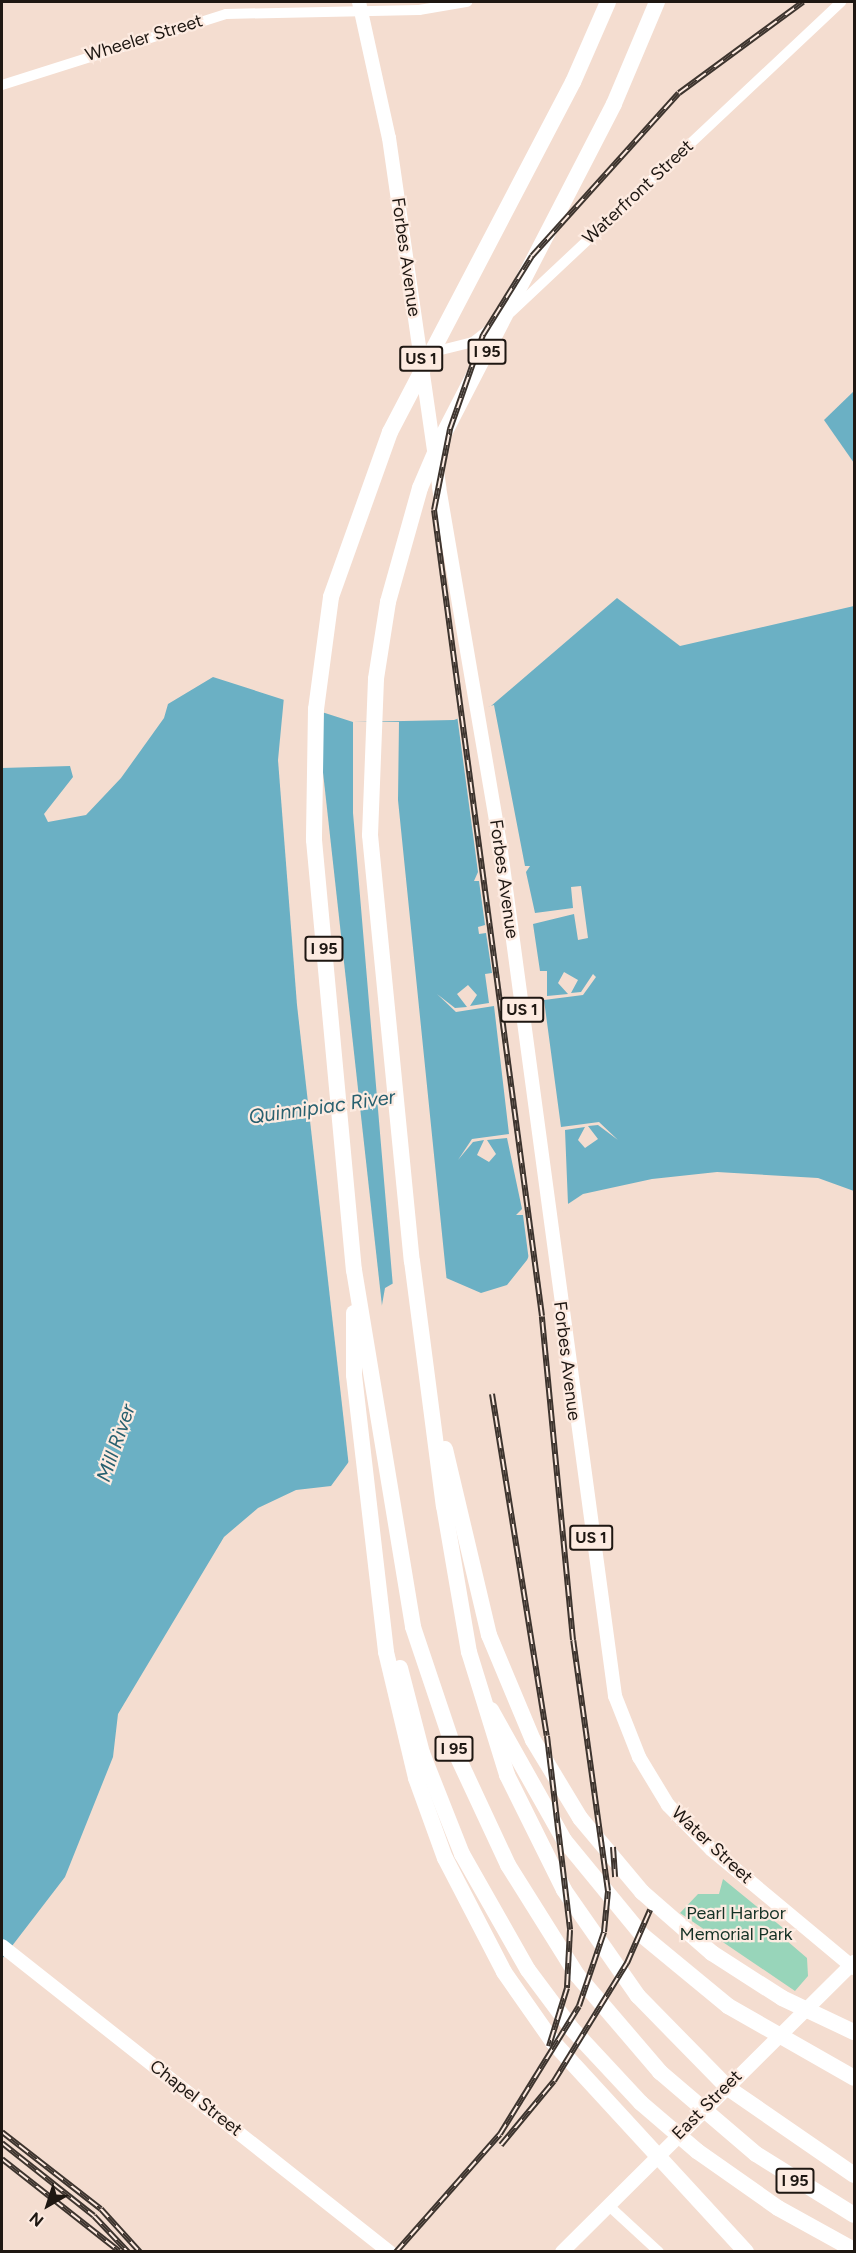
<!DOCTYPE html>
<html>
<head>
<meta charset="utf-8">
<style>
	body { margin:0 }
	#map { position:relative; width:856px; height:2253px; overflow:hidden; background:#f4ddd0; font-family:Figtree,sans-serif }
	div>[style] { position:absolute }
	.green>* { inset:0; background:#98d5ba }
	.water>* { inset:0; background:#6bb0c4 }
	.pier>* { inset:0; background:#f4ddd0 }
	.minor>* { height:10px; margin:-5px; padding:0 5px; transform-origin:5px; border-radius:5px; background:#fff }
	.major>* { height:14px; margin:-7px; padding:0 7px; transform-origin:7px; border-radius:7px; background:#fff }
	.highway>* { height:16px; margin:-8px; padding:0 8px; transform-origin:8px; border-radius:8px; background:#fff }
	.rail>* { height:6px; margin-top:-3px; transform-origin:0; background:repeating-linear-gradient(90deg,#fdebe1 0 11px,#3d342e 0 22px); box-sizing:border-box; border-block:2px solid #3d342e }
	span { translate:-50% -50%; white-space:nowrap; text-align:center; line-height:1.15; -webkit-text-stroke:4.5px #fdebe1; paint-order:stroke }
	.shield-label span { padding:2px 4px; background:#fdebe1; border:2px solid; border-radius:4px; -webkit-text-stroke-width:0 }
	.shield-label { font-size:16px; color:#1e1712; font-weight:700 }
	.street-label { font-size:18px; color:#1e1712 }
	.park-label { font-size:18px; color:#143125 }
	.water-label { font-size:20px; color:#28606f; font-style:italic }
	.frame { position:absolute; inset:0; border:3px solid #1e1712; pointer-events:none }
	.north { position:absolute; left:18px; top:2175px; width:60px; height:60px; -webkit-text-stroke:4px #fdebe1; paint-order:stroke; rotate:219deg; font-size:16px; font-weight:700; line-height:24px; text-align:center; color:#1e1712 }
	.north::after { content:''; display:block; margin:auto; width:21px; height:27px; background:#1e1712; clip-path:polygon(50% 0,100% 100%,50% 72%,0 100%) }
</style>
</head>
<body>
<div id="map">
	<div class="green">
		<div style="clip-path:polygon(723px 1879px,783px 1928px,779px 1934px,807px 1958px,808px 1976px,795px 1991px,680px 1913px,698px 1894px,719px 1894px)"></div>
	</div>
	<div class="water">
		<div style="clip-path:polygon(854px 391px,854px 463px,824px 420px)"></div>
		<div style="clip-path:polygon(617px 598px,680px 646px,854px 606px,854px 1191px,818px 1178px,717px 1172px,652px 1179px,583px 1194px,547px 1218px,527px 1260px,507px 1285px,481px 1293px,437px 1274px,406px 1276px,385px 1288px,356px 1452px,331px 1486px,296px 1490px,258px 1508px,224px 1537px,118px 1714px,113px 1757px,65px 1877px,2px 1959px,2px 768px,70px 766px,73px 777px,44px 814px,48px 822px,86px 815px,121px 778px,164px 718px,168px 704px,213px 677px,353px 722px,454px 720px,491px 706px)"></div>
	</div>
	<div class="pier">
		<div style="clip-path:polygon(284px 697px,316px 709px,383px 1315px,359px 1452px,349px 1467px,297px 1005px,278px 760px)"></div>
		<div style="clip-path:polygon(494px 705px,525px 866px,530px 866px,526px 872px,535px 913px,573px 908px,571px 887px,581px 886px,588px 938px,578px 940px,574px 914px,533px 924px,540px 971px,547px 971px,547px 996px,568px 994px,558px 983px,564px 972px,578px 980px,571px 993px,581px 992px,593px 974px,596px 977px,583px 995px,544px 1000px,561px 1127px,599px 1122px,618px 1140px,598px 1125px,588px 1126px,598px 1139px,585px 1148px,578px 1140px,585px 1127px,565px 1130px,568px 1204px,576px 1202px,549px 1220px,530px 1262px,524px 1267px,529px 1261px,523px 1215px,516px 1215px,522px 1209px,507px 1138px,487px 1140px,496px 1154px,489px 1162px,477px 1155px,484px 1140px,473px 1142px,458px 1160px,472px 1139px,509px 1134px,494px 1006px,456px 1012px,437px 994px,455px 1008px,467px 1007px,457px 994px,468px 985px,477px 995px,470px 1006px,489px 1003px,485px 974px,492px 973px,486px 933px,479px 934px,478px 927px,485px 925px,479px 881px,474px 881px,478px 872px,457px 715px)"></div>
		<div style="clip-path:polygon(353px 722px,399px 722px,398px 800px,447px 1283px,436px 1277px,407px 1279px,393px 1287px,353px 813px)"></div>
	</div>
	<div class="minor">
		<div style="left:2px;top:85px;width:235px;rotate:-17.6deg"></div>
		<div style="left:226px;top:14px;width:193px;rotate:-1.2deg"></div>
		<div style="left:419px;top:10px;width:49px;rotate:-9.5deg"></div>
		<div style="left:511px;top:312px;width:453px;rotate:-43.2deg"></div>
		<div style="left:429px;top:353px;width:45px;rotate:-14deg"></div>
		<div style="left:473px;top:342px;width:29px;rotate:-38deg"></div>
		<div style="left:608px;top:2205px;width:69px;rotate:42.7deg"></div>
	</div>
	<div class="major">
		<div style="left:359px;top:2px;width:139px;rotate:77.6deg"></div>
		<div style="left:389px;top:138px;width:353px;rotate:81.8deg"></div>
		<div style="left:439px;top:487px;width:362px;rotate:80.3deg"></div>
		<div style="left:500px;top:844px;width:860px;rotate:82.31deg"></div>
		<div style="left:615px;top:1696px;width:66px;rotate:68.5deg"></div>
		<div style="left:639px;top:1757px;width:56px;rotate:58.9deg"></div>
		<div style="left:668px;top:1805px;width:62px;rotate:45.7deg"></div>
		<div style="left:711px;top:1849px;width:186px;rotate:39.8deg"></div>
		<div style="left:2px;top:1946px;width:494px;rotate:38.3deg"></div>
		<div style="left:562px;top:2252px;width:412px;rotate:-44.8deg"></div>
	</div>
	<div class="highway">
		<div style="left:608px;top:2px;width:87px;rotate:113.6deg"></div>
		<div style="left:573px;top:82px;width:395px;rotate:117.6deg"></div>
		<div style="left:390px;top:432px;width:175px;rotate:109.7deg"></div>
		<div style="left:331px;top:597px;width:113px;rotate:97.6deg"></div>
		<div style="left:316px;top:709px;width:131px;rotate:90.9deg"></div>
		<div style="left:314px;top:840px;width:432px;rotate:84.7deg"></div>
		<div style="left:354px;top:1270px;width:362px;rotate:80.6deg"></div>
		<div style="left:413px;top:1627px;width:129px;rotate:71.4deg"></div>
		<div style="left:454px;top:1749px;width:128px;rotate:65deg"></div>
		<div style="left:508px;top:1865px;width:130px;rotate:57.9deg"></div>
		<div style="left:577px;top:1975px;width:128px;rotate:49.4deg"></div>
		<div style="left:660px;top:2072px;width:126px;rotate:40.5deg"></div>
		<div style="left:756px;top:2154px;width:115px;rotate:31.9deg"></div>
		<div style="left:657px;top:2px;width:111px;rotate:112.9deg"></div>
		<div style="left:614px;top:104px;width:377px;rotate:117.3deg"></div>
		<div style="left:441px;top:439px;width:53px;rotate:113.2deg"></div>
		<div style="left:420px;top:488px;width:118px;rotate:105.7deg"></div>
		<div style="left:388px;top:602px;width:78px;rotate:98.9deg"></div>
		<div style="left:376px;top:679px;width:156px;rotate:92.2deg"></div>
		<div style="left:370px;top:835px;width:428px;rotate:84.4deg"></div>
		<div style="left:412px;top:1261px;width:247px;rotate:82.6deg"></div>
		<div style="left:444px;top:1506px;width:148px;rotate:80.3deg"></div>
		<div style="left:469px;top:1652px;width:129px;rotate:72.8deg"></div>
		<div style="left:507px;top:1775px;width:128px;rotate:63.6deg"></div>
		<div style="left:564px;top:1890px;width:129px;rotate:55.1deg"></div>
		<div style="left:638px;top:1996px;width:129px;rotate:45.6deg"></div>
		<div style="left:728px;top:2088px;width:153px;rotate:34.6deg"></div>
		<div style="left:354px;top:1313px;width:62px;rotate:90deg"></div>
		<div style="left:354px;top:1375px;width:279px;rotate:83.4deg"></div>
		<div style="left:386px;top:1652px;width:130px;rotate:76.6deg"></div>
		<div style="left:416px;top:1778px;width:85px;rotate:70.1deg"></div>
		<div style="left:445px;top:1858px;width:128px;rotate:62.6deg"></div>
		<div style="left:504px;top:1972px;width:85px;rotate:55deg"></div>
		<div style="left:553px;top:2042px;width:285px;rotate:47.4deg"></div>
		<div style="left:445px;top:1449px;width:191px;rotate:76.7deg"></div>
		<div style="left:489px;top:1635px;width:114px;rotate:67.3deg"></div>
		<div style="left:533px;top:1740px;width:91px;rotate:58.9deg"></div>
		<div style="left:580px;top:1818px;width:97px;rotate:50deg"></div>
		<div style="left:642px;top:1892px;width:93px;rotate:41.1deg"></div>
		<div style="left:712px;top:1953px;width:83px;rotate:32.7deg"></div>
		<div style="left:782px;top:1998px;width:80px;rotate:25.3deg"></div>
		<div style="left:400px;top:1668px;width:88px;rotate:75.5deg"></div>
		<div style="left:422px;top:1753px;width:109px;rotate:68.4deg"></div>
		<div style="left:462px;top:1854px;width:133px;rotate:60.4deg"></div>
		<div style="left:528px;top:1970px;width:74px;rotate:53.3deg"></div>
		<div style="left:572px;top:2029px;width:101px;rotate:47deg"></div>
		<div style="left:641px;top:2103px;width:74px;rotate:40.6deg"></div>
		<div style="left:697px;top:2151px;width:99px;rotate:35.1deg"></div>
		<div style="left:778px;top:2208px;width:87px;rotate:28.9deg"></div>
		<div style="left:491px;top:1710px;width:149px;rotate:60.7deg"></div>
		<div style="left:564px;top:1840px;width:123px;rotate:50.6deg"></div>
		<div style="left:642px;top:1935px;width:112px;rotate:39.5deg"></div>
		<div style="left:728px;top:2006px;width:145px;rotate:29.7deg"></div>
	</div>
	<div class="rail">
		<div style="left:492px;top:1394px;width:346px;rotate:80.9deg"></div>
		<div style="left:547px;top:1736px;width:195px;rotate:83.2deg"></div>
		<div style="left:570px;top:1930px;width:58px;rotate:93deg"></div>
		<div style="left:567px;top:1988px;width:61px;rotate:107.2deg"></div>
		<div style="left:613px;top:1847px;width:30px;rotate:86deg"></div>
		<div style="left:2px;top:2132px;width:125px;rotate:37.9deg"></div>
		<div style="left:101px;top:2209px;width:58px;rotate:47.8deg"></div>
		<div style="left:2px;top:2143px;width:117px;rotate:38.4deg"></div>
		<div style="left:94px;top:2216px;width:50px;rotate:46.6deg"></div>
		<div style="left:501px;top:2145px;width:83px;rotate:-50.4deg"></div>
		<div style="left:554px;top:2081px;width:139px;rotate:-58.3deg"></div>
		<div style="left:627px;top:1963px;width:58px;rotate:-66.5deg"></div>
		<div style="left:2px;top:2159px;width:149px;rotate:38.2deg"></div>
		<div style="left:396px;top:2252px;width:157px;rotate:-48.6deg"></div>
		<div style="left:500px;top:2134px;width:150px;rotate:-58.3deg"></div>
		<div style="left:579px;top:2006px;width:78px;rotate:-71.3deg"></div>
		<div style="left:604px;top:1932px;width:41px;rotate:-84.4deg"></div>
		<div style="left:608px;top:1891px;width:253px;rotate:-97.9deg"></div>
		<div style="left:573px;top:1640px;width:325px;rotate:-95.5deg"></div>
		<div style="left:542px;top:1316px;width:813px;rotate:-97.63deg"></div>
		<div style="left:434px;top:510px;width:83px;rotate:-78.8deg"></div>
		<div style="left:450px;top:429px;width:100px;rotate:-70.7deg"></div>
		<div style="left:483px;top:335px;width:93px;rotate:-58.2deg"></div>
		<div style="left:532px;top:256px;width:219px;rotate:-48deg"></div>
		<div style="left:679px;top:93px;width:154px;rotate:-36.3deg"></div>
	</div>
	<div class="shield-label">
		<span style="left:487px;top:352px">I 95</span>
		<span style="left:421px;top:359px">US 1</span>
		<span style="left:324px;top:949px">I 95</span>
		<span style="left:522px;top:1010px">US 1</span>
		<span style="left:591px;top:1538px">US 1</span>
		<span style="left:454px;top:1749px">I 95</span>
		<span style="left:795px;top:2181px">I 95</span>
	</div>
	<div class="street-label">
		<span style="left:144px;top:38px;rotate:-17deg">Wheeler Street</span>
		<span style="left:638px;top:192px;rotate:-43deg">Waterfront Street</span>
		<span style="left:406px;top:257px;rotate:82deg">Forbes Avenue</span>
		<span style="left:504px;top:879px;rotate:82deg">Forbes Avenue</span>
		<span style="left:567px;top:1361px;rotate:83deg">Forbes Avenue</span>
		<span style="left:712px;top:1845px;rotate:43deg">Water Street</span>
		<span style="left:196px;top:2098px;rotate:38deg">Chapel Street</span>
		<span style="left:707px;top:2105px;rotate:-45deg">East Street</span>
	</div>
	<div class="park-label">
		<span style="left:736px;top:1924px">Pearl Harbor<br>Memorial Park</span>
	</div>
	<div class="water-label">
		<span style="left:322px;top:1107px;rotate:-8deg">Quinnipiac River</span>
		<span style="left:116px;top:1443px;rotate:-71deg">Mill River</span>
	</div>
	<div class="frame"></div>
	<div class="north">N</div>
</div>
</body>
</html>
